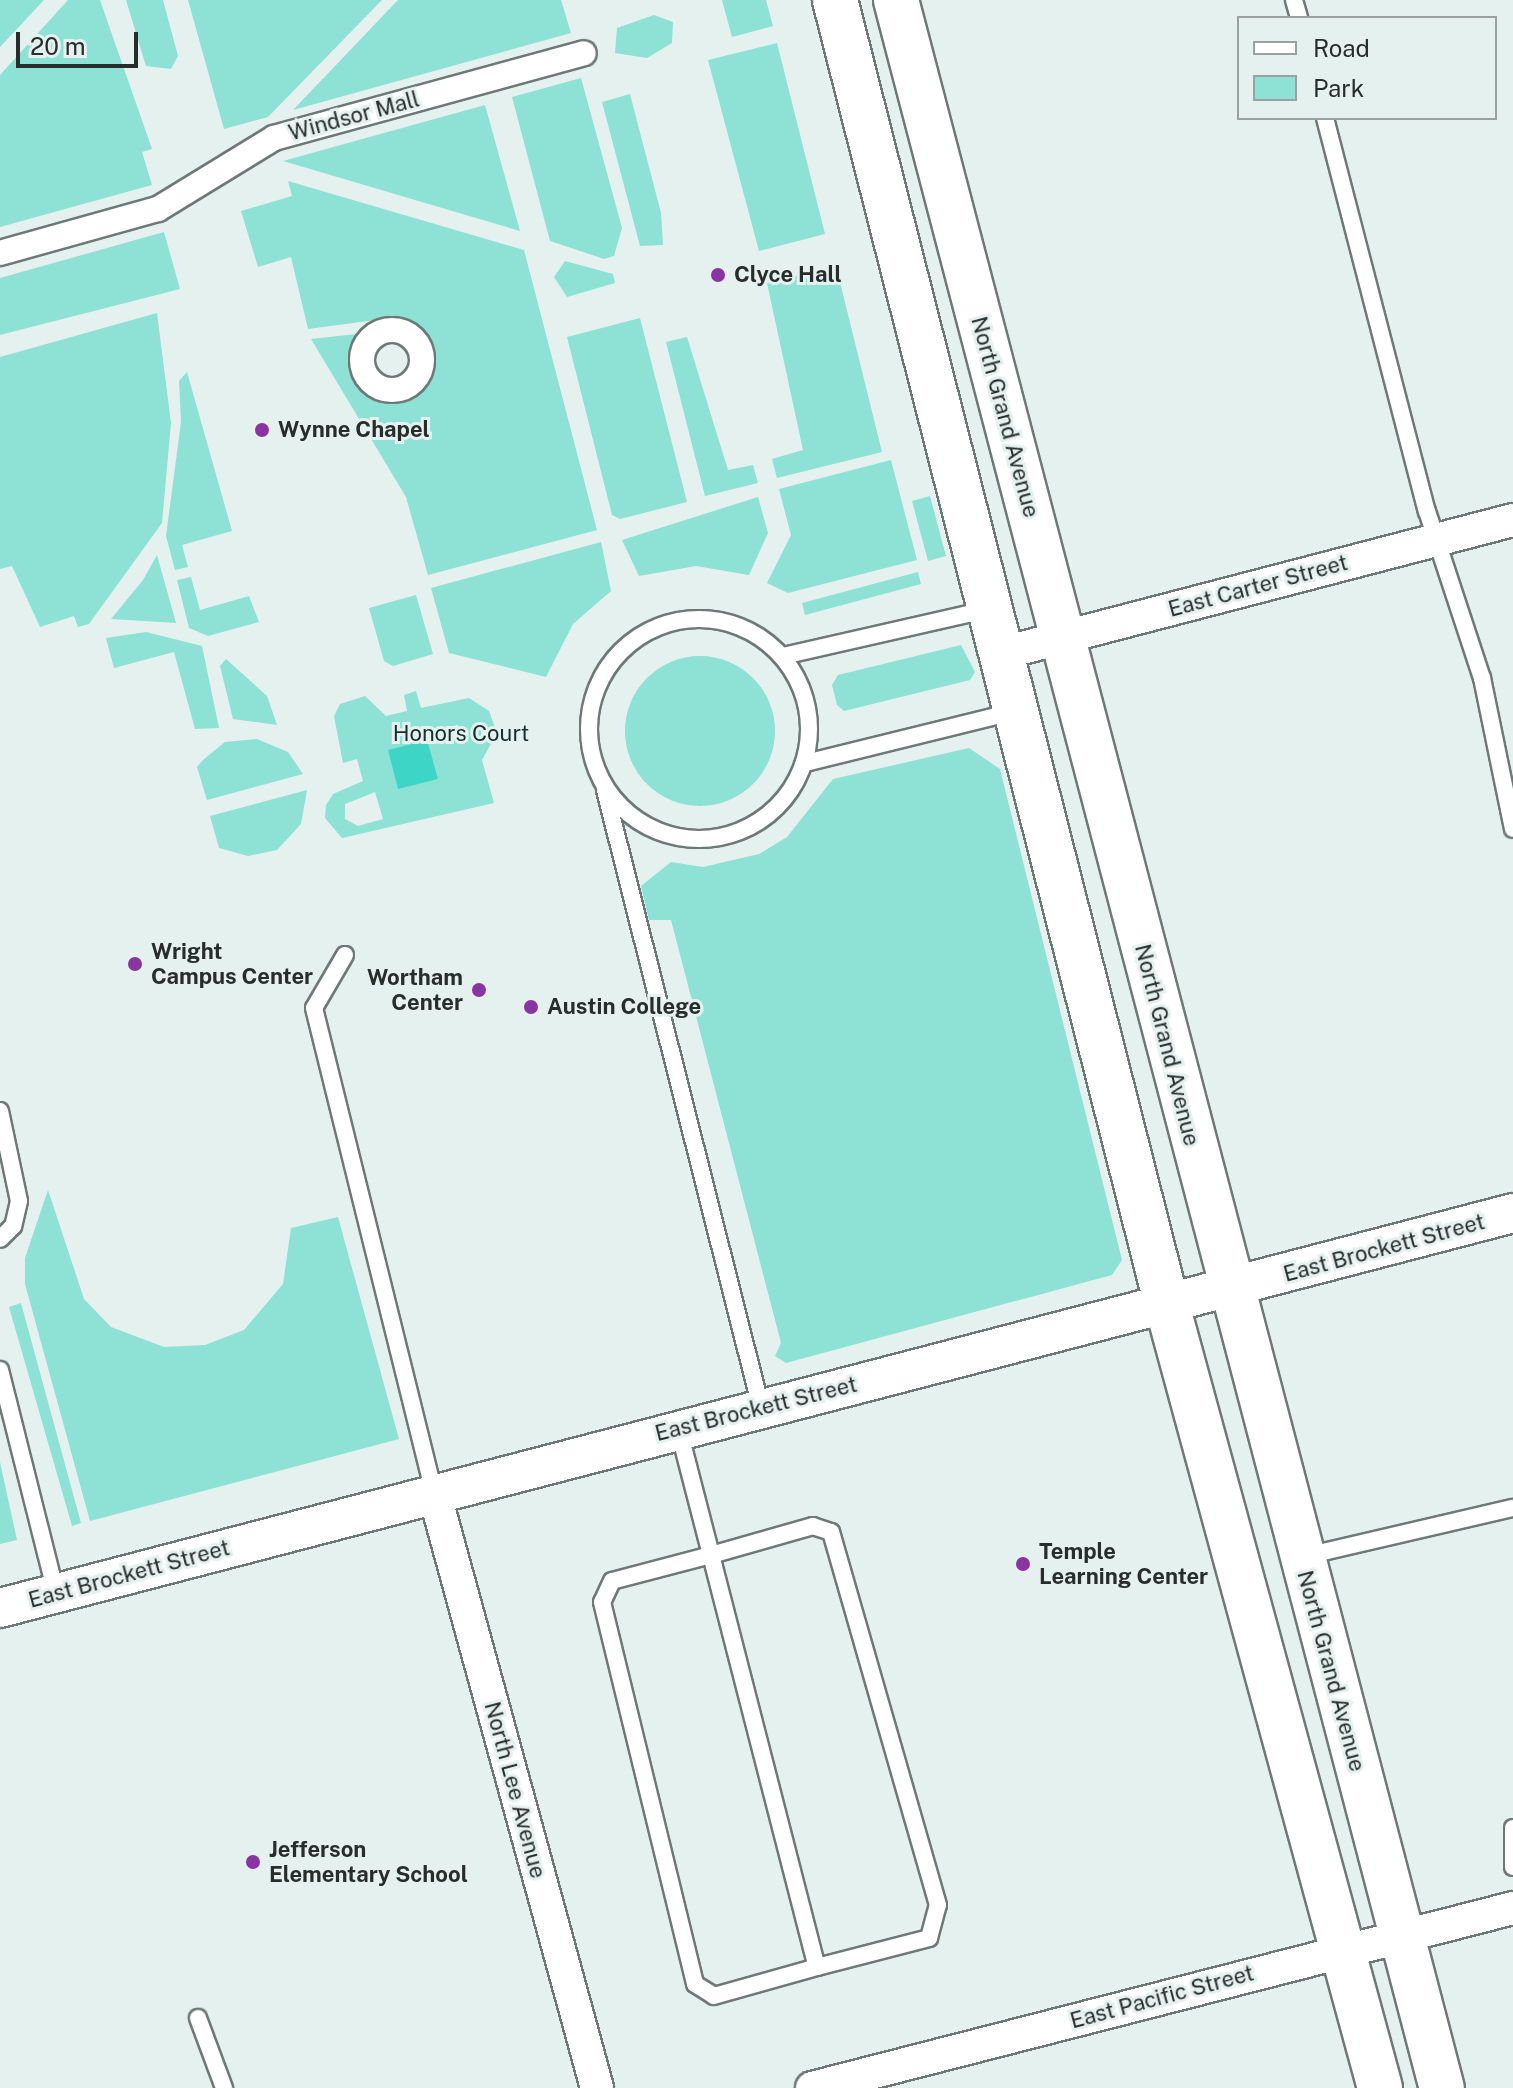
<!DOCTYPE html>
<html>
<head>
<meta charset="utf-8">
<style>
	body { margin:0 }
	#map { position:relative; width:1513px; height:2088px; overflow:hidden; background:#e5f1ef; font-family:"Public Sans",sans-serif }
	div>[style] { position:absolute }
	.green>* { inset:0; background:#8de1d5 }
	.round { border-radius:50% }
	.water>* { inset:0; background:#3dd6c6 }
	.roads { filter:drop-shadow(2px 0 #6e7977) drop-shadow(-2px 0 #6e7977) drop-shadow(0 2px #6e7977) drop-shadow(0 -2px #6e7977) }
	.service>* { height:16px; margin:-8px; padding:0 8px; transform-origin:8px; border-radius:8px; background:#fff }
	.service>.ring { margin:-8px; padding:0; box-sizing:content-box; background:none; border:16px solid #fff; border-radius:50% }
	.pedestrian>* { height:24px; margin:-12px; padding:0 12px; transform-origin:12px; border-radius:12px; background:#fff }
	.pedestrian>.ring { margin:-12px; padding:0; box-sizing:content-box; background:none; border:24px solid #fff; border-radius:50% }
	.minor>* { height:32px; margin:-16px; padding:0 16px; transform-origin:16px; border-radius:16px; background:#fff }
	.tertiary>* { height:38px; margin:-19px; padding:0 19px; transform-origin:19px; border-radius:19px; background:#fff }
	.secondary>* { height:44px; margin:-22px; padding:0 22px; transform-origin:22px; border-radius:22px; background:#fff }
	.dots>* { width:22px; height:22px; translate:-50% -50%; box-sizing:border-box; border:4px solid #e5f1ef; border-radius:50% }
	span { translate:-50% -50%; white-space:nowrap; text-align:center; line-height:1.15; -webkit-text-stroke:6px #e5f1ef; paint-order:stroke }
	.street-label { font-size:22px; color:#282c2b }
	.poi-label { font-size:22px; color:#282c2b; font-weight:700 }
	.left { translate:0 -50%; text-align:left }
	.right { translate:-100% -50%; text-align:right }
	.park-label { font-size:22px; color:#172f2c }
	.legend { position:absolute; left:1237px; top:16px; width:260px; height:104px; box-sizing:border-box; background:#e5f1ef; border:2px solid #99a2a1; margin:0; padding:10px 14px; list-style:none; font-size:24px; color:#282c2b }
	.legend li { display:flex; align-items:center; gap:16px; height:40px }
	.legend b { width:40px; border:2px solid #99a2a1 }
	.scale { position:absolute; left:16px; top:32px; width:122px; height:36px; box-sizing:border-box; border:4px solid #282c2b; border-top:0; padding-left:10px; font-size:24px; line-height:28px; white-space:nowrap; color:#282c2b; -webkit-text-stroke:6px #e5f1ef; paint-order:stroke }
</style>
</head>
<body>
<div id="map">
	<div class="green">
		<div style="clip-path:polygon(0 0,44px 0,0 47px)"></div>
		<div style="clip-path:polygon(68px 0,100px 0,152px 149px,142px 152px,152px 185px,0 227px,0 75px)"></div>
		<div style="clip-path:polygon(126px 0,163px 0,178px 56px,171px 69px,146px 66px)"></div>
		<div style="clip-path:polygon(188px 0,382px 0,268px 117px,224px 129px)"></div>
		<div style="clip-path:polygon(398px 0,561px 0,571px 33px,293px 110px)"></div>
		<div style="clip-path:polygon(722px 0,766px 0,773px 26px,732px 37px)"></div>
		<div style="clip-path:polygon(654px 15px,673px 22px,672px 43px,647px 58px,615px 53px,617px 28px)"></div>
		<div style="clip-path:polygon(777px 43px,825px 234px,759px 251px,708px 60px)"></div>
		<div style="clip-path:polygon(581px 78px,622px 228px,614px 256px,604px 259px,550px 241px,512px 97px)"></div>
		<div style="clip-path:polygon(630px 94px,661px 213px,663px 245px,640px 246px,602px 102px)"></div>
		<div style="clip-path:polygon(485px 105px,520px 231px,283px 161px)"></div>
		<div style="clip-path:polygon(288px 181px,524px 250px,597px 530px,428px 575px,406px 497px,311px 339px,384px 331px,369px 340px,362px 360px,369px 379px,389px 390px,413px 382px,421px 353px,383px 319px,308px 329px,291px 257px,258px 267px,241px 211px,292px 196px)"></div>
		<div style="clip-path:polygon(164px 232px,180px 289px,0 335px,0 278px)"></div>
		<div style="clip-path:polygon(565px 261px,613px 274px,615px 283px,567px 297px,554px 277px)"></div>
		<div style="clip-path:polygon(836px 266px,882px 452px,777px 478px,772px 459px,803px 450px,767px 283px)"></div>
		<div style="clip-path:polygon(157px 313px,171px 423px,162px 523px,89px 624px,78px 627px,74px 616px,40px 627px,12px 566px,0 569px,0 357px)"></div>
		<div style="clip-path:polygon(640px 318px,687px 502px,620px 519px,612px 515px,567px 337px)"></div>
		<div style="clip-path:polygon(687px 337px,728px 470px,753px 465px,758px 483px,705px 496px,666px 342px)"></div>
		<div style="clip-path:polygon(187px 372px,232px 531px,182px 545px,188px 567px,175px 570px,166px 536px,181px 422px,179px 381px)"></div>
		<div style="clip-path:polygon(891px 460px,917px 560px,788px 593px,767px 583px,791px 535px,779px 489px)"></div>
		<div style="clip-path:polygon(930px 496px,946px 556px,928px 561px,912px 501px)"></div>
		<div style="clip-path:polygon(758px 497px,768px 533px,749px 575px,696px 566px,639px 576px,622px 540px)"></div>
		<div style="clip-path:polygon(601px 542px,611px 591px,573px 624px,546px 677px,449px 653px,431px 588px)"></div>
		<div style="clip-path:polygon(157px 555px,176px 623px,111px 619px,143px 580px)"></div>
		<div style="clip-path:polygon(918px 572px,921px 584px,805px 615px,802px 603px)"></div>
		<div style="clip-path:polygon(191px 577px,200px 610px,249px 596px,259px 622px,208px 636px,189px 628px,177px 580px)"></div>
		<div style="clip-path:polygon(416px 595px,433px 654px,393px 666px,384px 661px,369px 608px)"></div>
		<div style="clip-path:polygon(146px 632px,202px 646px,219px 728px,195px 729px,174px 652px,114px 668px,106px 638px)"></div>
		<div style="clip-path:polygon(961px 645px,975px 672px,970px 680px,844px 711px,837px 705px,832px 685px,838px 675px)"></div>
		<div class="round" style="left:625px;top:656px;width:150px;height:150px"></div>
		<div style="clip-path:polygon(226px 659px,267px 696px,277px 725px,233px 719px,220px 666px)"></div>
		<div style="clip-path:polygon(evenodd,416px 691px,421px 708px,469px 698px,489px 711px,497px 733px,482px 760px,494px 803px,342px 838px,325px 818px,326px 805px,333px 794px,363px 781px,357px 759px,343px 763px,334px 716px,340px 704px,365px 696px,386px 716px,407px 711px,404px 695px,416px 691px,375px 792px,383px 819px,358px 826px,345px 819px,345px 804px,375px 792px)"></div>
		<div style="clip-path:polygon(257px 739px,288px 752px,303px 774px,207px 800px,197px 767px,204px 759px,225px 742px)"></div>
		<div style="clip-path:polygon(969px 748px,1000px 769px,1122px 1260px,1112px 1275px,786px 1363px,775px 1356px,781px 1343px,671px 920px,649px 920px,641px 886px,671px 862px,703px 867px,759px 854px,787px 837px,833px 779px)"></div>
		<div style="clip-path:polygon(307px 790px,301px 824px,277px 850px,248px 856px,219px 848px,210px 816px)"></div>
		<div style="clip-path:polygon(48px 1190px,84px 1299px,111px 1327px,164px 1347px,205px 1345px,244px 1330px,283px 1284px,291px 1228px,338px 1217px,399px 1439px,90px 1521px,25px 1284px,25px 1258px)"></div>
		<div style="clip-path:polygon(21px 1303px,81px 1523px,72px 1526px,9px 1307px)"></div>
		<div style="clip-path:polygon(0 1462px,17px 1540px,0 1544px)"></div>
	</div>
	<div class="water">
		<div style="clip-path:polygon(427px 740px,438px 779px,398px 789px,388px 750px)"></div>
	</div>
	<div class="roads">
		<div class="service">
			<div style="left:1294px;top:0;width:19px;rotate:74deg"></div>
			<div style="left:1325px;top:118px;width:406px;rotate:75.5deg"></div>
			<div style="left:1427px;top:511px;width:176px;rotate:71.8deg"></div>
			<div style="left:1482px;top:678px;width:154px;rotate:78.4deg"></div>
			<div class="ring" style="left:589px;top:619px;width:204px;height:204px"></div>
			<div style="left:783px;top:656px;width:212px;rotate:-12.8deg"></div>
			<div style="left:805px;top:763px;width:214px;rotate:-13.8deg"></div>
			<div style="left:605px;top:790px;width:637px;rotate:75.83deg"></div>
			<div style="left:345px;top:955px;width:61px;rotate:120.3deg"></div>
			<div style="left:314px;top:1008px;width:499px;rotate:76.1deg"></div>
			<div style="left:0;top:1111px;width:92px;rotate:78.1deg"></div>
			<div style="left:19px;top:1201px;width:26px;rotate:103deg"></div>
			<div style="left:13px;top:1226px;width:18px;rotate:135deg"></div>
			<div style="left:0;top:1370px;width:230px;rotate:75.9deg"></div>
			<div style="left:679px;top:1431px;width:128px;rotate:75.5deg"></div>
			<div style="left:711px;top:1555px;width:425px;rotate:75.6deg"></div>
			<div style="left:817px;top:1967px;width:116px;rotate:-14.5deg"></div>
			<div style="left:929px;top:1938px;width:34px;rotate:-75deg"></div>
			<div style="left:938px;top:1905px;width:388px;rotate:-106deg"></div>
			<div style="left:831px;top:1532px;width:19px;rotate:-162deg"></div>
			<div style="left:813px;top:1526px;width:106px;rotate:164.1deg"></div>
			<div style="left:711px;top:1555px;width:102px;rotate:165.3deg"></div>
			<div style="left:612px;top:1581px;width:23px;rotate:115deg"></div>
			<div style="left:602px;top:1602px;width:393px;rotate:76.3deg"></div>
			<div style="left:695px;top:1984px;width:22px;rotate:32deg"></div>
			<div style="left:714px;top:1996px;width:107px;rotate:-15.7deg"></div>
			<div style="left:1306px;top:1556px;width:212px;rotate:-13.1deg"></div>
			<div style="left:1513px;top:1828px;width:39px;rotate:90deg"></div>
			<div style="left:198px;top:2018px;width:75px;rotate:69.6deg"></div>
		</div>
		<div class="pedestrian">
			<div style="left:0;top:253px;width:164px;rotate:-15.6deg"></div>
			<div style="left:158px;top:209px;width:136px;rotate:-31.5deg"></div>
			<div style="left:274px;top:138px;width:321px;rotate:-15.3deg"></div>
			<div class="ring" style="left:362px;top:330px;width:36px;height:36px"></div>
		</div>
		<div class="minor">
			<div style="left:1003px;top:653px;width:527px;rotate:-14.62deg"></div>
			<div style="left:434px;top:1492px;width:618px;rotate:74.7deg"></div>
			<div style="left:812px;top:2088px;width:724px;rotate:-14.4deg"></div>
		</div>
		<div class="tertiary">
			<div style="left:0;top:1608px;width:1564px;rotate:-14.63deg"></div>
		</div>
		<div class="secondary">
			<div style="left:835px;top:0;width:1347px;rotate:75.73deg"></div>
			<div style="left:1167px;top:1305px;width:811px;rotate:74.78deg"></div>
			<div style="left:896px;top:0;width:2158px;rotate:75.35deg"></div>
		</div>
	</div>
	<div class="dots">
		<div style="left:718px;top:275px;background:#8934a2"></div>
		<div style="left:262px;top:430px;background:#8934a2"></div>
		<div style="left:135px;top:964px;background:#8934a2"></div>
		<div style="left:479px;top:990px;background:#8934a2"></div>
		<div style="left:531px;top:1007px;background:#8934a2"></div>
		<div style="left:1023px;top:1564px;background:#8934a2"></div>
		<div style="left:253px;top:1862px;background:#8934a2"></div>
	</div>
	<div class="street-label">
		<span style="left:354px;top:116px;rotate:-15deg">Windsor Mall</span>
		<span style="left:1005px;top:417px;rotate:75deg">North Grand Avenue</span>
		<span style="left:1258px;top:586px;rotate:-15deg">East Carter Street</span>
		<span style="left:1167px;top:1045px;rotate:76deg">North Grand Avenue</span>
		<span style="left:1384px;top:1248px;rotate:-15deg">East Brockett Street</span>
		<span style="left:756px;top:1409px;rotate:-14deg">East Brockett Street</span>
		<span style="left:129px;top:1574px;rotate:-15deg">East Brockett Street</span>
		<span style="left:1331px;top:1671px;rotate:75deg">North Grand Avenue</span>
		<span style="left:515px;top:1790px;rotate:75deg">North Lee Avenue</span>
		<span style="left:1162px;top:1997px;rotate:-15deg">East Pacific Street</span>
	</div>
	<div class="poi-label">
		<span class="left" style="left:734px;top:275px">Clyce Hall</span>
		<span class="left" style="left:278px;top:430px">Wynne Chapel</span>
		<span class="left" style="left:151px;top:964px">Wright<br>Campus Center</span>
		<span class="right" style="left:463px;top:990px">Wortham<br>Center</span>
		<span class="left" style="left:547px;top:1007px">Austin College</span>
		<span class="left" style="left:1039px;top:1564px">Temple<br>Learning Center</span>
		<span class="left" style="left:269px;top:1862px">Jefferson<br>Elementary School</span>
	</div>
	<div class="park-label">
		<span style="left:461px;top:734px">Honors Court</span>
	</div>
	<ul class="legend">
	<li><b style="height:10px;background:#fff"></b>Road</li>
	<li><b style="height:22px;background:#8de1d5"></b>Park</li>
	</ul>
	<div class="scale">20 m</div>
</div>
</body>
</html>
